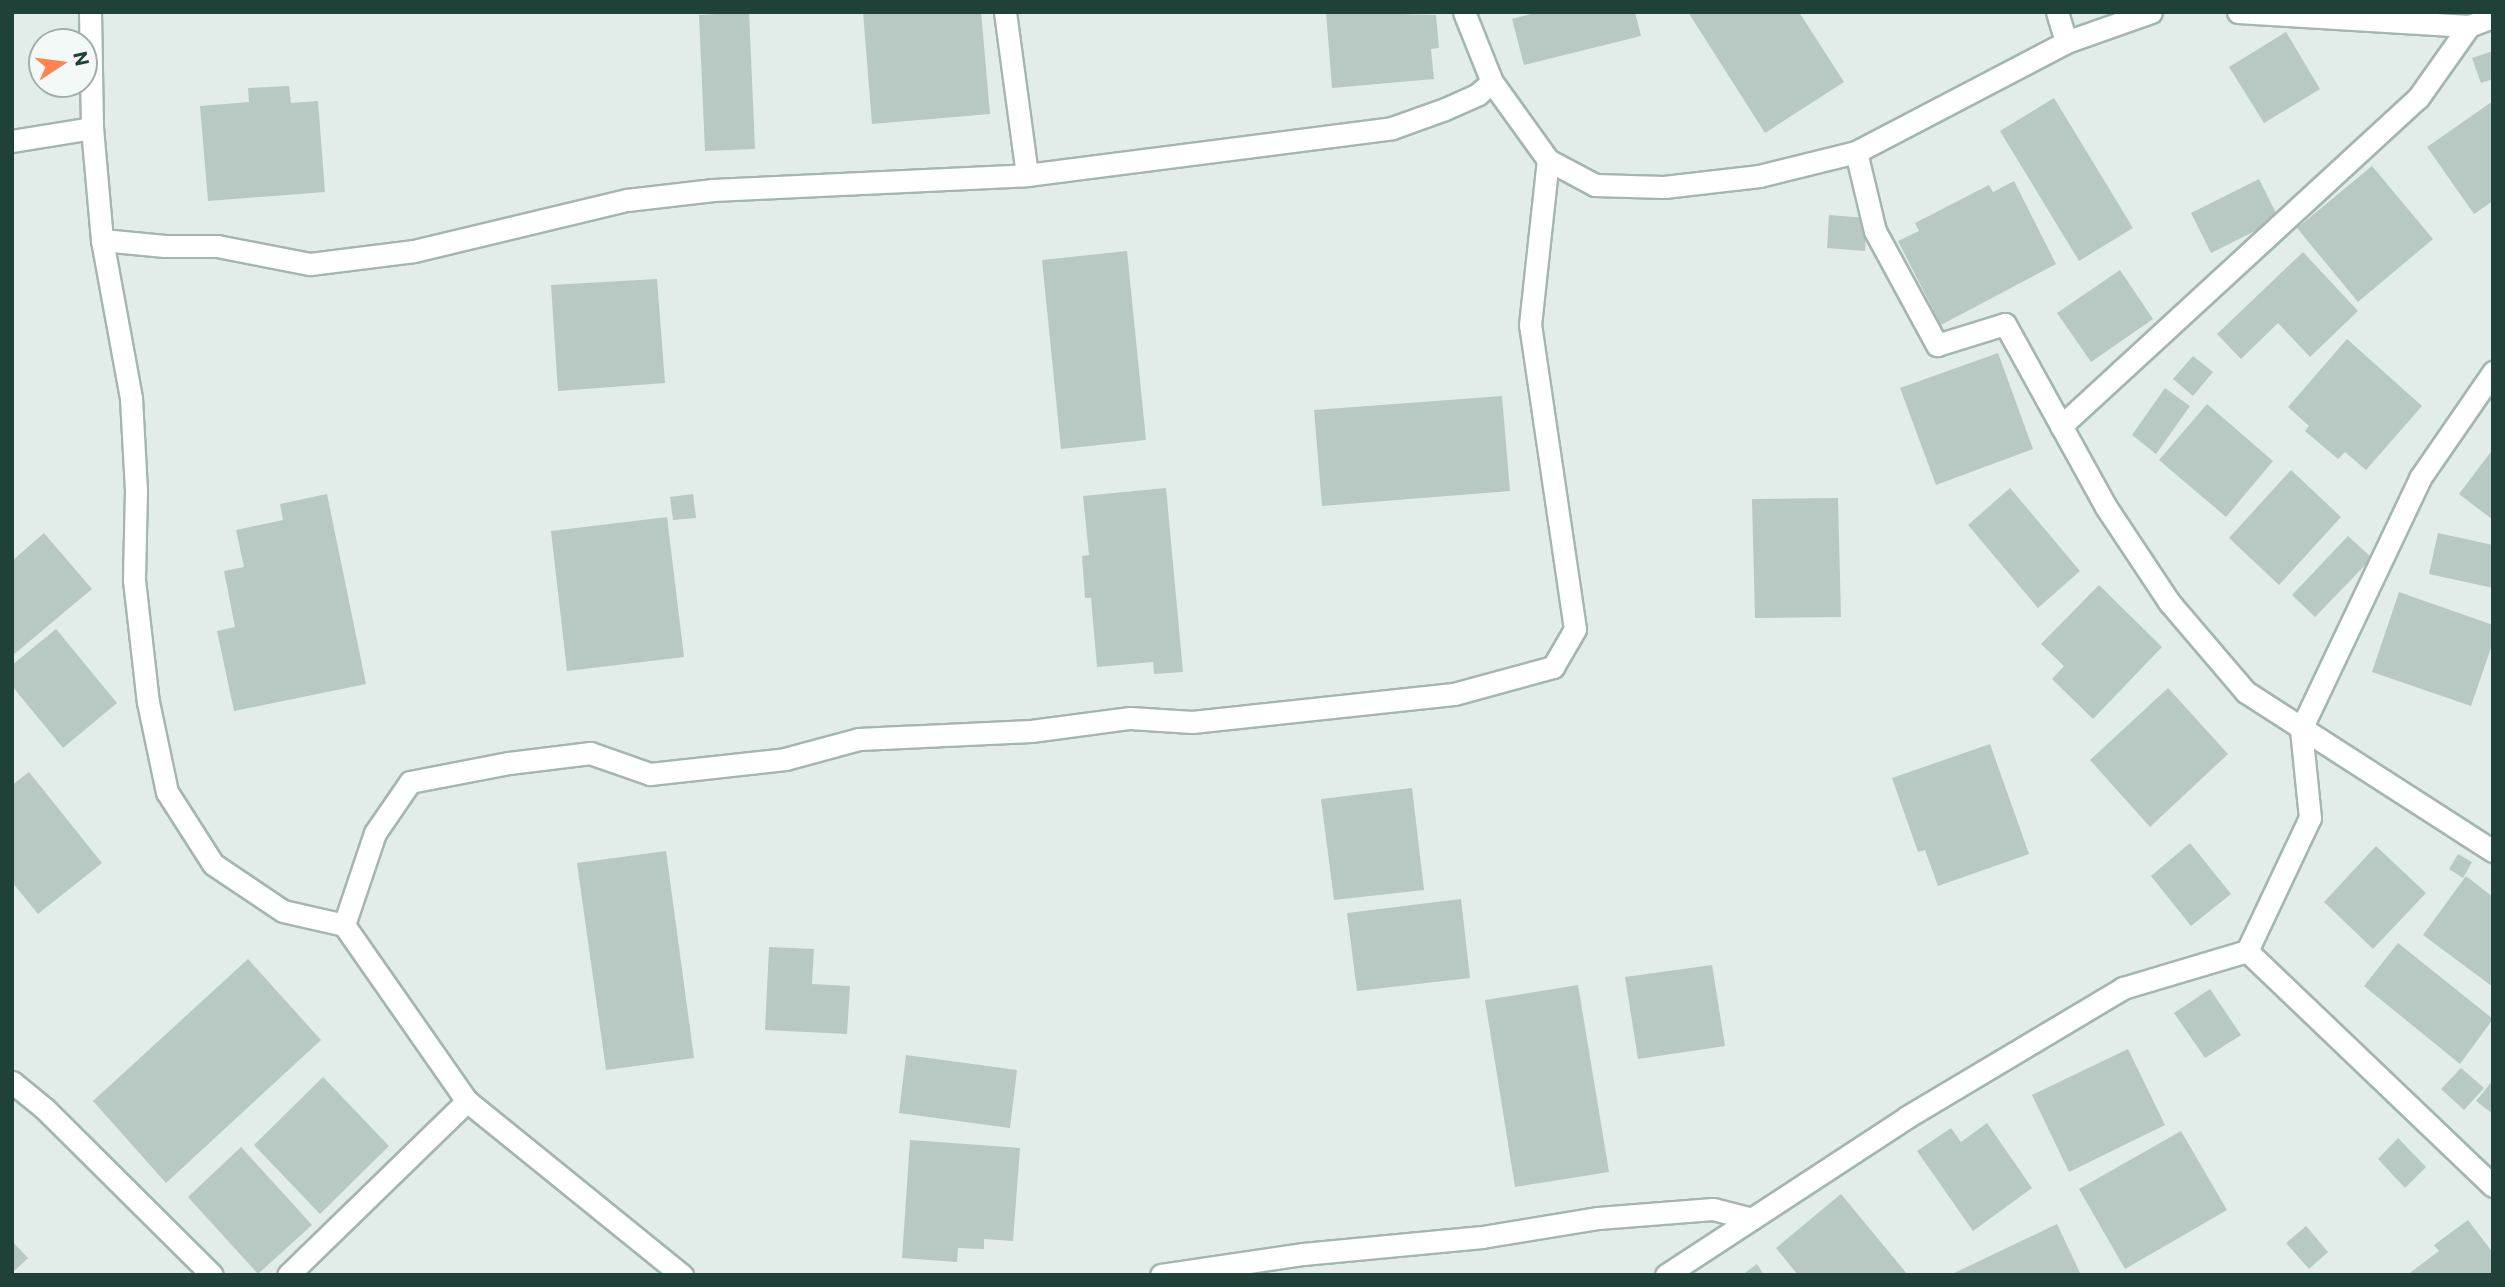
<!DOCTYPE html>
<html>
<head>
<meta charset="utf-8">
<style>
	body { margin:0 }
	#map { position:relative; width:2505px; height:1287px; overflow:hidden; background:#e2ede9; font-family:Commissioner,sans-serif }
	div>[style] { position:absolute }
	.building>* { inset:0; background:#b7c9c2 }
	.roads { filter:drop-shadow(2px 0 #a4b6b1) drop-shadow(-2px 0 #a4b6b1) drop-shadow(0 2px #a4b6b1) drop-shadow(0 -2px #a4b6b1) }
	.minor>* { height:21px; margin:-10.5px; padding:0 10.5px; transform-origin:10.5px; border-radius:10.5px; background:#fff }
	span { translate:-50% -50%; white-space:nowrap; text-align:center; line-height:1.15; -webkit-text-stroke:7px #f3f9f6; paint-order:stroke }
	.frame { position:absolute; inset:0; border:14px solid #20403a; pointer-events:none }
	.north { position:absolute; left:28px; top:28px; width:70px; height:70px; box-sizing:border-box; background:#f3f9f6; border:2px solid #9fafab; border-radius:50%; rotate:77deg; font-size:19px; font-weight:700; line-height:28px; text-align:center; color:#20403a }
	.north::after { content:''; display:block; margin:auto; width:24px; height:32px; background:#ff854e; clip-path:polygon(50% 0,100% 100%,50% 72%,0 100%) }
</style>
</head>
<body>
<div id="map">
	<div class="building">
		<div style="clip-path:polygon(749px 12px,755px 149px,705px 151px,699px 15px)"></div>
		<div style="clip-path:polygon(863px 12px,981px 12px,990px 114px,872px 124px)"></div>
		<div style="clip-path:polygon(1326px 12px,1436px 15px,1439px 48px,1431px 49px,1434px 79px,1332px 88px)"></div>
		<div style="clip-path:polygon(1538px 12px,1635px 12px,1641px 36px,1524px 65px,1512px 19px)"></div>
		<div style="clip-path:polygon(1688px 12px,1799px 12px,1844px 82px,1765px 133px)"></div>
		<div style="clip-path:polygon(2286px 32px,2320px 89px,2264px 123px,2229px 67px)"></div>
		<div style="clip-path:polygon(2493px 51px,2493px 79px,2481px 83px,2472px 58px)"></div>
		<div style="clip-path:polygon(289px 86px,291px 103px,318px 101px,325px 192px,208px 201px,200px 106px,249px 102px,248px 88px)"></div>
		<div style="clip-path:polygon(2054px 98px,2133px 228px,2079px 261px,2000px 131px)"></div>
		<div style="clip-path:polygon(2493px 101px,2493px 201px,2474px 214px,2427px 147px)"></div>
		<div style="clip-path:polygon(2372px 166px,2433px 239px,2358px 302px,2297px 228px)"></div>
		<div style="clip-path:polygon(2259px 179px,2279px 219px,2211px 253px,2191px 213px)"></div>
		<div style="clip-path:polygon(2014px 181px,2056px 264px,1941px 325px,1898px 241px,1919px 231px,1915px 223px,1989px 185px,1993px 192px)"></div>
		<div style="clip-path:polygon(1829px 215px,1867px 218px,1865px 251px,1827px 248px)"></div>
		<div style="clip-path:polygon(1127px 251px,1146px 440px,1061px 449px,1042px 260px)"></div>
		<div style="clip-path:polygon(2303px 252px,2358px 311px,2310px 357px,2278px 323px,2241px 359px,2217px 334px)"></div>
		<div style="clip-path:polygon(2120px 270px,2153px 319px,2091px 362px,2057px 313px)"></div>
		<div style="clip-path:polygon(657px 279px,665px 383px,558px 391px,551px 285px)"></div>
		<div style="clip-path:polygon(2347px 339px,2422px 406px,2366px 470px,2345px 452px,2338px 459px,2305px 431px,2309px 426px,2288px 407px)"></div>
		<div style="clip-path:polygon(1998px 353px,2033px 449px,1936px 485px,1900px 388px)"></div>
		<div style="clip-path:polygon(2193px 356px,2213px 372px,2193px 396px,2173px 379px)"></div>
		<div style="clip-path:polygon(2165px 388px,2190px 406px,2156px 454px,2132px 435px)"></div>
		<div style="clip-path:polygon(1502px 396px,1510px 491px,1322px 506px,1314px 410px)"></div>
		<div style="clip-path:polygon(2207px 404px,2273px 461px,2226px 517px,2159px 460px)"></div>
		<div style="clip-path:polygon(2493px 449px,2493px 520px,2459px 494px)"></div>
		<div style="clip-path:polygon(2291px 470px,2341px 517px,2279px 585px,2229px 538px)"></div>
		<div style="clip-path:polygon(1166px 488px,1183px 672px,1154px 674px,1153px 662px,1097px 667px,1091px 598px,1085px 598px,1082px 556px,1089px 555px,1083px 496px)"></div>
		<div style="clip-path:polygon(2010px 488px,2080px 571px,2038px 608px,1968px 525px)"></div>
		<div style="clip-path:polygon(327px 494px,366px 684px,234px 711px,217px 631px,235px 627px,224px 571px,244px 567px,236px 530px,283px 520px,280px 504px)"></div>
		<div style="clip-path:polygon(693px 494px,696px 518px,673px 520px,670px 497px)"></div>
		<div style="clip-path:polygon(1838px 498px,1841px 617px,1755px 618px,1752px 499px)"></div>
		<div style="clip-path:polygon(667px 517px,684px 657px,567px 671px,551px 531px)"></div>
		<div style="clip-path:polygon(44px 533px,92px 589px,12px 656px,12px 561px)"></div>
		<div style="clip-path:polygon(2438px 533px,2493px 545px,2493px 588px,2429px 574px)"></div>
		<div style="clip-path:polygon(2348px 536px,2372px 558px,2315px 617px,2292px 595px)"></div>
		<div style="clip-path:polygon(2099px 585px,2162px 647px,2093px 719px,2052px 679px,2064px 666px,2041px 644px)"></div>
		<div style="clip-path:polygon(2399px 592px,2493px 625px,2493px 642px,2471px 706px,2372px 672px)"></div>
		<div style="clip-path:polygon(56px 629px,117px 703px,63px 748px,12px 686px,12px 665px)"></div>
		<div style="clip-path:polygon(2168px 688px,2228px 754px,2150px 827px,2090px 760px)"></div>
		<div style="clip-path:polygon(1990px 744px,2029px 854px,1938px 886px,1925px 850px,1918px 852px,1892px 778px)"></div>
		<div style="clip-path:polygon(29px 772px,102px 863px,38px 914px,12px 882px,12px 785px)"></div>
		<div style="clip-path:polygon(1412px 788px,1424px 890px,1334px 900px,1321px 799px)"></div>
		<div style="clip-path:polygon(2190px 843px,2231px 894px,2191px 926px,2151px 876px)"></div>
		<div style="clip-path:polygon(2376px 846px,2426px 893px,2373px 949px,2324px 902px)"></div>
		<div style="clip-path:polygon(666px 851px,694px 1058px,606px 1070px,577px 863px)"></div>
		<div style="clip-path:polygon(2458px 854px,2472px 862px,2463px 878px,2449px 869px)"></div>
		<div style="clip-path:polygon(2466px 876px,2493px 897px,2493px 987px,2423px 935px)"></div>
		<div style="clip-path:polygon(1461px 899px,1470px 978px,1357px 991px,1347px 913px)"></div>
		<div style="clip-path:polygon(2398px 943px,2493px 1019px,2460px 1064px,2364px 986px)"></div>
		<div style="clip-path:polygon(769px 947px,814px 949px,812px 984px,850px 986px,847px 1034px,765px 1030px)"></div>
		<div style="clip-path:polygon(248px 959px,321px 1040px,166px 1183px,93px 1101px)"></div>
		<div style="clip-path:polygon(1712px 965px,1725px 1046px,1638px 1059px,1625px 977px)"></div>
		<div style="clip-path:polygon(1578px 985px,1609px 1172px,1515px 1187px,1485px 1000px)"></div>
		<div style="clip-path:polygon(2210px 989px,2241px 1035px,2205px 1058px,2174px 1013px)"></div>
		<div style="clip-path:polygon(2128px 1049px,2165px 1125px,2069px 1172px,2032px 1095px)"></div>
		<div style="clip-path:polygon(906px 1055px,1017px 1070px,1010px 1128px,899px 1113px)"></div>
		<div style="clip-path:polygon(2461px 1068px,2484px 1088px,2464px 1110px,2441px 1089px)"></div>
		<div style="clip-path:polygon(323px 1077px,389px 1146px,320px 1214px,254px 1145px)"></div>
		<div style="clip-path:polygon(2493px 1080px,2493px 1114px,2476px 1101px)"></div>
		<div style="clip-path:polygon(1987px 1123px,2032px 1188px,1973px 1231px,1917px 1151px,1951px 1128px,1961px 1142px)"></div>
		<div style="clip-path:polygon(2181px 1131px,2227px 1210px,2125px 1269px,2079px 1189px)"></div>
		<div style="clip-path:polygon(2398px 1138px,2426px 1167px,2405px 1188px,2378px 1159px)"></div>
		<div style="clip-path:polygon(910px 1140px,1020px 1148px,1013px 1241px,984px 1239px,984px 1249px,958px 1248px,957px 1262px,902px 1258px)"></div>
		<div style="clip-path:polygon(241px 1147px,312px 1225px,258px 1274px,188px 1197px)"></div>
		<div style="clip-path:polygon(1841px 1194px,1908px 1275px,1798px 1275px,1776px 1248px)"></div>
		<div style="clip-path:polygon(2468px 1220px,2493px 1253px,2493px 1275px,2407px 1275px,2439px 1251px,2434px 1245px)"></div>
		<div style="clip-path:polygon(2057px 1224px,2081px 1275px,1950px 1275px)"></div>
		<div style="clip-path:polygon(2306px 1226px,2328px 1252px,2309px 1269px,2286px 1243px)"></div>
		<div style="clip-path:polygon(12px 1241px,28px 1258px,12px 1273px)"></div>
		<div style="clip-path:polygon(1757px 1264px,1764px 1275px,1742px 1275px)"></div>
	</div>
	<div class="roads">
		<div class="minor">
			<div style="left:90px;top:12px;width:116px;rotate:89deg"></div>
			<div style="left:92px;top:128px;width:112px;rotate:84.9deg"></div>
			<div style="left:102px;top:240px;width:161px;rotate:79.6deg"></div>
			<div style="left:131px;top:398px;width:92px;rotate:86.9deg"></div>
			<div style="left:136px;top:490px;width:90px;rotate:91.3deg"></div>
			<div style="left:134px;top:580px;width:123px;rotate:83.5deg"></div>
			<div style="left:148px;top:702px;width:92px;rotate:78.1deg"></div>
			<div style="left:167px;top:792px;width:85px;rotate:57.4deg"></div>
			<div style="left:213px;top:864px;width:84px;rotate:33.9deg"></div>
			<div style="left:283px;top:911px;width:63px;rotate:12.9deg"></div>
			<div style="left:344px;top:925px;width:215px;rotate:55.1deg"></div>
			<div style="left:467px;top:1101px;width:277px;rotate:39deg"></div>
			<div style="left:1005px;top:12px;width:164px;rotate:82.3deg"></div>
			<div style="left:1464px;top:12px;width:75px;rotate:68.2deg"></div>
			<div style="left:1492px;top:82px;width:96px;rotate:54.3deg"></div>
			<div style="left:1548px;top:160px;width:53px;rotate:28deg"></div>
			<div style="left:1595px;top:185px;width:69px;rotate:1.7deg"></div>
			<div style="left:1664px;top:187px;width:96px;rotate:-6.6deg"></div>
			<div style="left:1759px;top:176px;width:100px;rotate:-13.9deg"></div>
			<div style="left:1856px;top:152px;width:237px;rotate:-27.6deg"></div>
			<div style="left:2066px;top:42px;width:90px;rotate:-19.4deg"></div>
			<div style="left:2057px;top:12px;width:31px;rotate:73deg"></div>
			<div style="left:2238px;top:12px;width:231px;rotate:3.5deg"></div>
			<div style="left:2469px;top:26px;width:26px;rotate:-21deg"></div>
			<div style="left:12px;top:141px;width:81px;rotate:-9.2deg"></div>
			<div style="left:1856px;top:152px;width:81px;rotate:76.5deg"></div>
			<div style="left:1875px;top:231px;width:130px;rotate:61.5deg"></div>
			<div style="left:1937px;top:345px;width:71px;rotate:-17.2deg"></div>
			<div style="left:2005px;top:324px;width:209px;rotate:61.1deg"></div>
			<div style="left:2106px;top:507px;width:114px;rotate:56.4deg"></div>
			<div style="left:2169px;top:602px;width:118px;rotate:49.5deg"></div>
			<div style="left:2246px;top:692px;width:294px;rotate:32.8deg"></div>
			<div style="left:102px;top:240px;width:63px;rotate:5.4deg"></div>
			<div style="left:165px;top:246px;width:52px"></div>
			<div style="left:217px;top:246px;width:95px;rotate:11deg"></div>
			<div style="left:310px;top:264px;width:105px;rotate:-7.1deg"></div>
			<div style="left:414px;top:251px;width:219px;rotate:-13.5deg"></div>
			<div style="left:627px;top:200px;width:87px;rotate:-6.6deg"></div>
			<div style="left:713px;top:190px;width:314px;rotate:-2.7deg"></div>
			<div style="left:1027px;top:175px;width:368px;rotate:-7.3deg"></div>
			<div style="left:1392px;top:128px;width:56px;rotate:-19.7deg"></div>
			<div style="left:1445px;top:109px;width:36px;rotate:-24deg"></div>
			<div style="left:1478px;top:94px;width:18px;rotate:-41deg"></div>
			<div style="left:2061px;top:426px;width:485px;rotate:-42.6deg"></div>
			<div style="left:2418px;top:98px;width:88px;rotate:-54.7deg"></div>
			<div style="left:344px;top:925px;width:97px;rotate:-71.4deg"></div>
			<div style="left:375px;top:833px;width:62px;rotate:-55.5deg"></div>
			<div style="left:410px;top:782px;width:101px;rotate:-10.9deg"></div>
			<div style="left:509px;top:763px;width:82px;rotate:-7deg"></div>
			<div style="left:590px;top:753px;width:64px;rotate:19.3deg"></div>
			<div style="left:650px;top:774px;width:136px;rotate:-6.3deg"></div>
			<div style="left:785px;top:759px;width:77px;rotate:-15.1deg"></div>
			<div style="left:859px;top:739px;width:172px;rotate:-2.7deg"></div>
			<div style="left:1031px;top:731px;width:100px;rotate:-7.5deg"></div>
			<div style="left:1130px;top:718px;width:62px;rotate:3.7deg"></div>
			<div style="left:1192px;top:722px;width:263px;rotate:-6.1deg"></div>
			<div style="left:1454px;top:694px;width:103px;rotate:-15.3deg"></div>
			<div style="left:1553px;top:667px;width:44px;rotate:-59.9deg"></div>
			<div style="left:1575px;top:629px;width:307px;rotate:-98.4deg"></div>
			<div style="left:1530px;top:325px;width:166px;rotate:-83.8deg"></div>
			<div style="left:2247px;top:951px;width:340px;rotate:43.7deg"></div>
			<div style="left:12px;top:1082px;width:43px;rotate:39.3deg"></div>
			<div style="left:45px;top:1109px;width:235px;rotate:44.8deg"></div>
			<div style="left:288px;top:1275px;width:250px;rotate:-44.2deg"></div>
			<div style="left:1161px;top:1275px;width:144px;rotate:-8.4deg"></div>
			<div style="left:1303px;top:1254px;width:180px;rotate:-5.4deg"></div>
			<div style="left:1482px;top:1237px;width:118px;rotate:-9.3deg"></div>
			<div style="left:1598px;top:1218px;width:115px;rotate:-4.5deg"></div>
			<div style="left:1713px;top:1209px;width:40px;rotate:14.4deg"></div>
			<div style="left:1666px;top:1275px;width:288px;rotate:-33.2deg"></div>
			<div style="left:1907px;top:1117px;width:252px;rotate:-30.8deg"></div>
			<div style="left:2123px;top:988px;width:129px;rotate:-16.6deg"></div>
			<div style="left:2247px;top:951px;width:147px;rotate:-64.7deg"></div>
			<div style="left:2310px;top:818px;width:89px;rotate:-95.8deg"></div>
			<div style="left:2301px;top:729px;width:278px;rotate:-64.6deg"></div>
			<div style="left:2420px;top:478px;width:129px;rotate:-55.4deg"></div>
		</div>
	</div>
	<div class="frame"></div>
	<div class="north">N</div>
</div>
</body>
</html>
